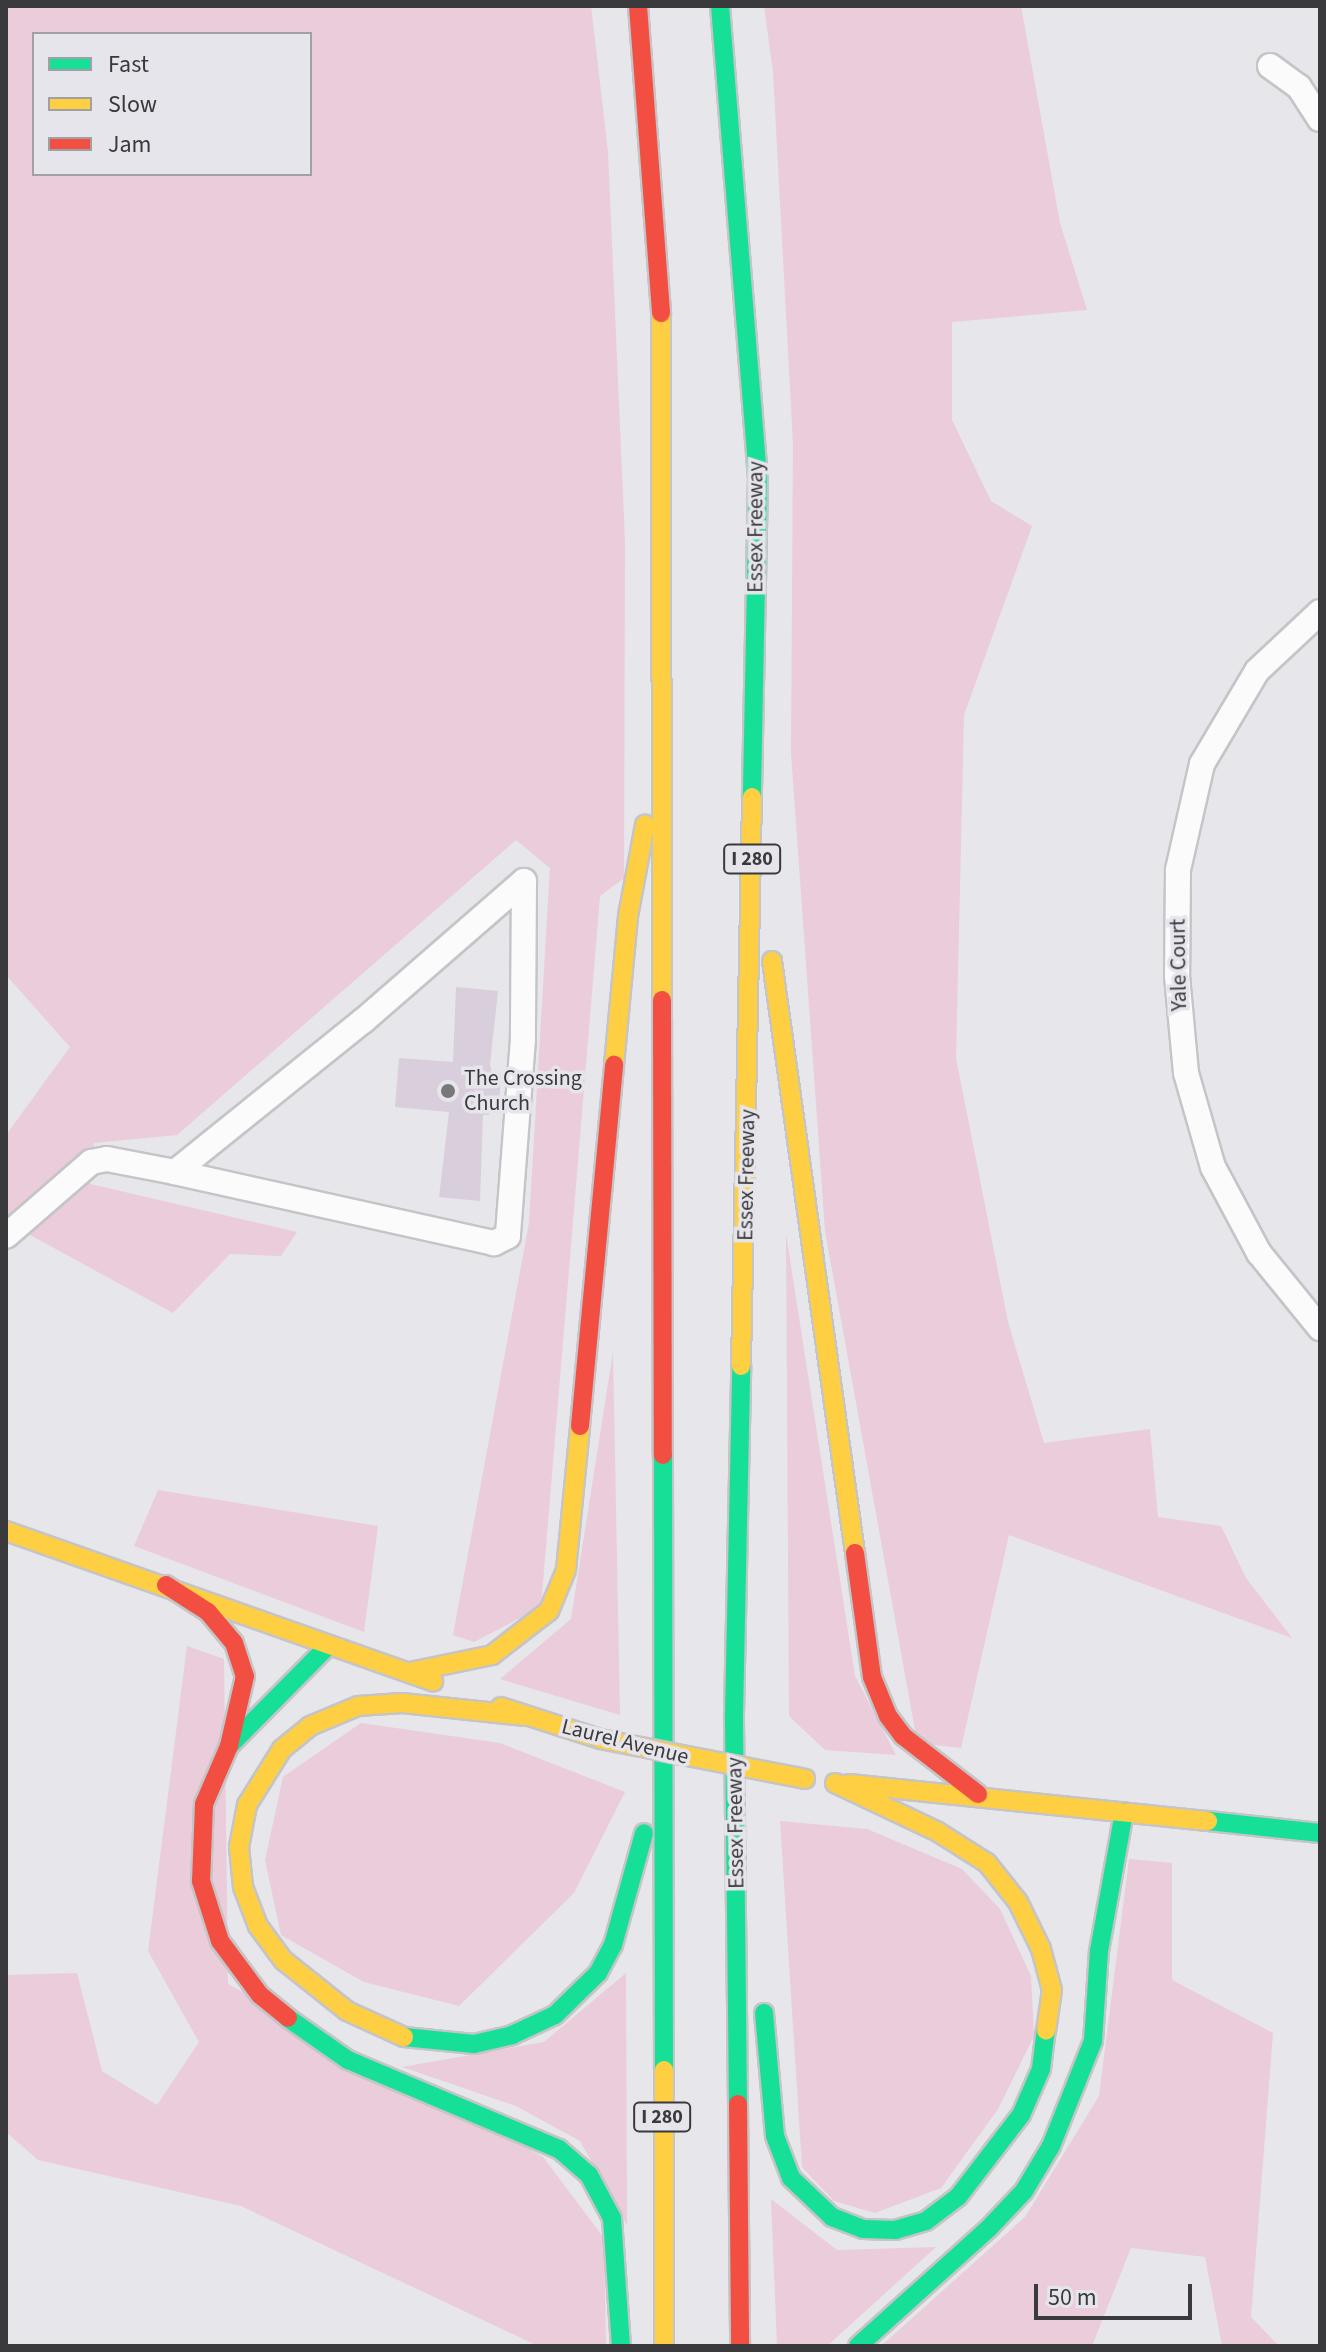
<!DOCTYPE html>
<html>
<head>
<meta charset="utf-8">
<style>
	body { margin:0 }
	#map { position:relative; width:1326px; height:2352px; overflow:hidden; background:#e7e6ea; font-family:"Source Sans 3",sans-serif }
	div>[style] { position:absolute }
	.green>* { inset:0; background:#eaccda }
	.building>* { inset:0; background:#d9cedb }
	.roads { filter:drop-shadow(2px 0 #c5c4c7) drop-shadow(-2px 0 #c5c4c7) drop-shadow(0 2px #c5c4c7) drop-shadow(0 -2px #c5c4c7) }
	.street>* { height:24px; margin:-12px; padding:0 12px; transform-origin:12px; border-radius:12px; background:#fbfbfc }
	.fast>* { height:18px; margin:-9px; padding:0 9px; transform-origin:9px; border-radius:9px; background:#16e098 }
	.slow>* { height:18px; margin:-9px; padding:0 9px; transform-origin:9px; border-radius:9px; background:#ffcf43 }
	.jam>* { height:18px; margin:-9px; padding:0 9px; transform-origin:9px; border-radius:9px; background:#f24e42 }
	.bridges { filter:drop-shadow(2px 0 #c5c4c7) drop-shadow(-2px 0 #c5c4c7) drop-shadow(0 2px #c5c4c7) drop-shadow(0 -2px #c5c4c7) }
	.slow-bridge>* { height:18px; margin:-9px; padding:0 9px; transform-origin:9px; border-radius:9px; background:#ffcf43 }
	.dots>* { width:22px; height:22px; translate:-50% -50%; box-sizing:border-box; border:4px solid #e6e5eb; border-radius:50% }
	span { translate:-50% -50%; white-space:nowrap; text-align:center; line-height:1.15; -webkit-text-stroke:7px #e6e5eb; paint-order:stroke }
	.shield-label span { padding:2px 6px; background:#e6e5eb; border:2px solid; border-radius:6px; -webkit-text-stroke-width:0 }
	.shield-label { font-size:20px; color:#3a3a3c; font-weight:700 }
	.street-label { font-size:22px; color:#3a3a3c }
	.poi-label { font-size:22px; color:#3a3a3c }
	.left { translate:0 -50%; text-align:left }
	.frame { position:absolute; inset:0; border:8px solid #3a3a3c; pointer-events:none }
	.legend { position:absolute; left:32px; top:32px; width:280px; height:144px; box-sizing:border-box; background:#e6e5eb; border:2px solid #a1a1a5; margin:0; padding:10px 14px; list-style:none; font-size:24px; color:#3a3a3c }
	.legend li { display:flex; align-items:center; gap:16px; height:40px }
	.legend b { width:40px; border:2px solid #a1a1a5 }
	.scale { position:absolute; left:1034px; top:2284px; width:158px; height:36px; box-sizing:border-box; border:4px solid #3a3a3c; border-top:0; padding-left:10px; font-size:24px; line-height:28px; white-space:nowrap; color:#3a3a3c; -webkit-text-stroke:6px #e6e5eb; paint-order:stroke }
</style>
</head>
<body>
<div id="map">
	<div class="green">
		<div style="clip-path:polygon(evenodd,6px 6px,591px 6px,608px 152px,625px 542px,624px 878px,600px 896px,541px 1607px,474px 1642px,453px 1635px,529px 1223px,550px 868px,516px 840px,177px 1135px,94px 1143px,90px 1184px,297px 1232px,281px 1256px,230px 1254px,173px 1313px,10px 1224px,6px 1228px,6px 1135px,70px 1047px,6px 975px,6px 6px,34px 34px,310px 34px,310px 174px,34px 174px,34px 34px)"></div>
		<div style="clip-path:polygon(764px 6px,1021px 6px,1060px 223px,1087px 310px,952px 322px,952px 420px,991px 501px,1032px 526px,964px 715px,956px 1058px,1008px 1322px,1044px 1443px,1150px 1429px,1158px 1517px,1221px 1526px,1246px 1578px,1292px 1638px,1009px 1535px,961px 1748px,934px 1745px,915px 1730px,825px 1231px,791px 753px,793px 444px,773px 72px)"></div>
		<div style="clip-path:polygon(786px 1234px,855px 1676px,896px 1755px,825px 1750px,789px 1716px)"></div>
		<div style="clip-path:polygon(613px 1352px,620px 1715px,500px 1679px,571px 1619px)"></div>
		<div style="clip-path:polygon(158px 1490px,378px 1526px,364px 1632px,134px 1546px)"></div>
		<div style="clip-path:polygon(187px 1646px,224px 1659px,228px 1984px,543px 2157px,604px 2238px,606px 2346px,538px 2346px,241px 2206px,38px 2160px,6px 2132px,6px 1975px,77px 1973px,102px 2071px,157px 2105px,199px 2042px,148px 1951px)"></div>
		<div style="clip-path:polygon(361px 1723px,500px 1743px,625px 1792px,574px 1893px,459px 2006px,364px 1982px,281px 1935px,265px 1860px,283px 1777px)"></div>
		<div style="clip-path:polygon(780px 1821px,867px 1829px,962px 1869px,1000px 1909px,1031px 1976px,1034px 2036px,998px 2109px,941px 2188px,875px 2213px,834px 2201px,802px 2167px)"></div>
		<div style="clip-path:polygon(1129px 1859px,1172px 1863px,1172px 1980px,1273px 2033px,1251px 2317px,1279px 2346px,1222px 2346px,1205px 2257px,1131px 2248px,1092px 2346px,881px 2346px,1025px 2217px,1099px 2096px)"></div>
		<div style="clip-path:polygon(626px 1973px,627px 2225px,580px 2141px,516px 2106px,402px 2067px,544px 2042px)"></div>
		<div style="clip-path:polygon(771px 2199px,837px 2250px,936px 2247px,827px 2346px,777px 2346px)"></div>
	</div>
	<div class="building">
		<div style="clip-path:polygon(456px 987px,498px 991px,490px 1065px,492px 1073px,502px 1074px,498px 1108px,490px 1107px,489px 1115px,483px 1115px,480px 1201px,439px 1197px,449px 1112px,395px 1107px,399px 1058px,453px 1062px)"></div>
	</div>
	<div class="roads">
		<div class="street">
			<div style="left:1270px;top:66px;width:36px;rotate:36deg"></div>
			<div style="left:1299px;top:87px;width:38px;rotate:57deg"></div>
			<div style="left:1320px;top:612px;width:86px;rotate:136.9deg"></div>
			<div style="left:1257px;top:671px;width:108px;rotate:120.6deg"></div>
			<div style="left:1202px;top:764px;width:109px;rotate:102.8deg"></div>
			<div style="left:1178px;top:870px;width:106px;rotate:90.5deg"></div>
			<div style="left:1177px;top:976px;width:97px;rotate:84.7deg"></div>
			<div style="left:1186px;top:1073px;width:98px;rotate:74deg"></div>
			<div style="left:1213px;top:1167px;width:98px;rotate:61.9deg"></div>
			<div style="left:1259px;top:1253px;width:97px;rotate:50.9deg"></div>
			<div style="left:524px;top:881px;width:158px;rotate:90.4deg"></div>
			<div style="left:523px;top:1039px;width:198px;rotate:94.4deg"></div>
			<div style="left:508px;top:1236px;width:16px;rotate:153deg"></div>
			<div style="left:494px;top:1243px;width:327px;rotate:-167.5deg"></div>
			<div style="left:175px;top:1172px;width:241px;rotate:-38.8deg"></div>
			<div style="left:363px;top:1021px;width:213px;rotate:-41deg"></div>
			<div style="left:6px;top:1236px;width:113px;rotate:-41deg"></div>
			<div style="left:91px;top:1162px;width:16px;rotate:-11deg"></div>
			<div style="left:107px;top:1159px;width:69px;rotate:10.8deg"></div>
		</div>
		<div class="fast">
			<div style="left:720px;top:6px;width:474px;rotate:85.4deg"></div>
			<div style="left:758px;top:478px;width:319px;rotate:91.1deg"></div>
			<div style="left:663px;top:1455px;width:615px;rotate:89.91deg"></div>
			<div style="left:231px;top:1744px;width:138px;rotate:-45.3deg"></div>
			<div style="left:1208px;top:1821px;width:113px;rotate:6.1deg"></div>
			<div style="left:764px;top:2013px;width:123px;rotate:84.9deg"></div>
			<div style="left:775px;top:2136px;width:45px;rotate:69.1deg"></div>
			<div style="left:791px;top:2178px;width:57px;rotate:43.6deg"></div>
			<div style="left:832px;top:2217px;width:33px;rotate:21deg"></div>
			<div style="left:863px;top:2229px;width:32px;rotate:2deg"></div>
			<div style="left:895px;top:2230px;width:32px;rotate:-16deg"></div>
			<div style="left:926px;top:2221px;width:40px;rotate:-37deg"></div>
			<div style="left:958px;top:2197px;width:103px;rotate:-52.5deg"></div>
			<div style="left:1021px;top:2115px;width:50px;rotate:-66.5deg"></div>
			<div style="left:1041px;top:2069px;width:38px;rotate:-83deg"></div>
			<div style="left:288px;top:2018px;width:73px;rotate:35deg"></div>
			<div style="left:348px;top:2060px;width:229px;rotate:22.9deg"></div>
			<div style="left:559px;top:2149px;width:40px;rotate:41deg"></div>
			<div style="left:589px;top:2175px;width:49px;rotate:61.9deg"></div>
			<div style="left:612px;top:2218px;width:128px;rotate:86deg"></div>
			<div style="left:404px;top:2037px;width:70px;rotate:5.7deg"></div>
			<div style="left:474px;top:2044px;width:39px;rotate:-13deg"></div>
			<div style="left:512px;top:2035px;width:47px;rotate:-24.9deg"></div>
			<div style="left:555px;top:2015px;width:60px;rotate:-44.3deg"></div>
			<div style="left:598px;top:1973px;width:32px;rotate:-62deg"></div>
			<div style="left:613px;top:1945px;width:116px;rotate:-74.5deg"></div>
			<div style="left:738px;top:2104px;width:390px;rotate:-90.6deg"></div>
			<div style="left:734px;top:1714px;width:348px;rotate:-88.8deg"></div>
			<div style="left:858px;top:2346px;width:176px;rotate:-42deg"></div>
			<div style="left:989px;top:2228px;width:51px;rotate:-46.6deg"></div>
			<div style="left:1024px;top:2191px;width:52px;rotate:-59deg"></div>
			<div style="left:1051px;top:2146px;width:113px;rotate:-68.2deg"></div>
			<div style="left:1093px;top:2041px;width:90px;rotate:-86.2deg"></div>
			<div style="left:1099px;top:1951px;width:141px;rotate:-79.8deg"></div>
		</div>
		<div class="slow">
			<div style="left:661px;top:313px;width:687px;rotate:89.92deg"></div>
			<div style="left:772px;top:961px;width:598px;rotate:82.02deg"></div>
			<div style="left:614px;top:1065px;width:150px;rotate:-84.6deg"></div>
			<div style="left:628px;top:916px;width:93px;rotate:-79.4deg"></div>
			<div style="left:741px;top:1366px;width:569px;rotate:-88.89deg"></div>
			<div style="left:6px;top:1531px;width:453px;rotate:19.4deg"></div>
			<div style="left:410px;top:1672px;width:84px;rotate:-11.7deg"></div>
			<div style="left:492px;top:1655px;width:72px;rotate:-37.7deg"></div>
			<div style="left:549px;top:1611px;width:44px;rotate:-67.5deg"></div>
			<div style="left:566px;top:1570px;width:145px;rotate:-84.4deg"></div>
			<div style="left:501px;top:1707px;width:104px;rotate:17.9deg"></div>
			<div style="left:835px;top:1783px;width:114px;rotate:25.4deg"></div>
			<div style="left:938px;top:1832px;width:58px;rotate:32.3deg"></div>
			<div style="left:987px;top:1863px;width:50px;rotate:51.5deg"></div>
			<div style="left:1018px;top:1902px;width:52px;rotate:63.9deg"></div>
			<div style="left:1041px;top:1949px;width:42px;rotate:75deg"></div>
			<div style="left:1052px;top:1990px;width:41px;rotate:98.3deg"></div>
			<div style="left:849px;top:1784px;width:361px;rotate:5.9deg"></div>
			<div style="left:404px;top:2037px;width:63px;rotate:-155.5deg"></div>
			<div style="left:347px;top:2011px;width:82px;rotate:-141.4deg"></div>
			<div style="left:283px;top:1960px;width:42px;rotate:-126.3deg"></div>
			<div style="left:258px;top:1926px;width:42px;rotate:-111deg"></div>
			<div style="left:243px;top:1887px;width:40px;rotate:-95.7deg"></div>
			<div style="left:239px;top:1847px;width:43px;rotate:-79.2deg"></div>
			<div style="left:247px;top:1805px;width:66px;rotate:-58deg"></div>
			<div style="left:282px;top:1749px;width:36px;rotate:-39deg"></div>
			<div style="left:310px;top:1726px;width:52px;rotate:-22.6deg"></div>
			<div style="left:358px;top:1706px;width:44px;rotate:-3.9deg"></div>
			<div style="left:402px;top:1703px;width:124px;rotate:6deg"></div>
			<div style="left:664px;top:2070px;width:276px;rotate:90deg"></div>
		</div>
		<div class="jam">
			<div style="left:638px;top:6px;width:308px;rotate:85.7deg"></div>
			<div style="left:662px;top:1000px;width:455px;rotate:89.9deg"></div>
			<div style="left:580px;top:1426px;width:363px;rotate:-84.6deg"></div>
			<div style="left:855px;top:1553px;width:125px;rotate:82.2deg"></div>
			<div style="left:872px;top:1677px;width:42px;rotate:67.7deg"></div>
			<div style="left:888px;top:1716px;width:25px;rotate:53deg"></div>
			<div style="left:903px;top:1736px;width:95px;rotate:37.7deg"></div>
			<div style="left:166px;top:1585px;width:50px;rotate:32.7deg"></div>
			<div style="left:208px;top:1612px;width:40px;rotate:50deg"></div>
			<div style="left:234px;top:1643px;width:35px;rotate:72deg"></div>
			<div style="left:245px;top:1676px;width:72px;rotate:102.9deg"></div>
			<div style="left:229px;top:1746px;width:63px;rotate:113.3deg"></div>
			<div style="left:204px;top:1804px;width:77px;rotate:92.2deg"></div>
			<div style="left:201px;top:1881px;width:63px;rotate:72.4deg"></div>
			<div style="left:220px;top:1941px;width:67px;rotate:53.5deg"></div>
			<div style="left:260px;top:1995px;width:36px;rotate:39deg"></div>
			<div style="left:738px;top:2104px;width:242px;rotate:89.5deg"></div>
		</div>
	</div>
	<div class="bridges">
		<div class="slow-bridge">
			<div style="left:600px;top:1739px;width:209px;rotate:11deg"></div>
		</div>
	</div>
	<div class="dots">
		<div style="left:448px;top:1091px;background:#777679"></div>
	</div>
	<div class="shield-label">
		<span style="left:752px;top:859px">I 280</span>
		<span style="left:662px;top:2117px">I 280</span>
	</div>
	<div class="street-label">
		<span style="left:756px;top:527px;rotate:-90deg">Essex Freeway</span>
		<span style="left:1179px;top:965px;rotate:-91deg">Yale Court</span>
		<span style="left:747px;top:1175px;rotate:-89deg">Essex Freeway</span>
		<span style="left:625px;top:1742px;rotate:14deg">Laurel Avenue</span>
		<span style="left:736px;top:1823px;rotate:-91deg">Essex Freeway</span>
	</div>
	<div class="poi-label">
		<span class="left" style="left:464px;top:1091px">The Crossing<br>Church</span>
	</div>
	<div class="frame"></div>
	<ul class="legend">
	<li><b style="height:10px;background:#16e098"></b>Fast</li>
	<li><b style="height:10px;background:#ffcf43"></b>Slow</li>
	<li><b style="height:10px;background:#f24e42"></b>Jam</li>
	</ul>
	<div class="scale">50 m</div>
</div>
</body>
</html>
